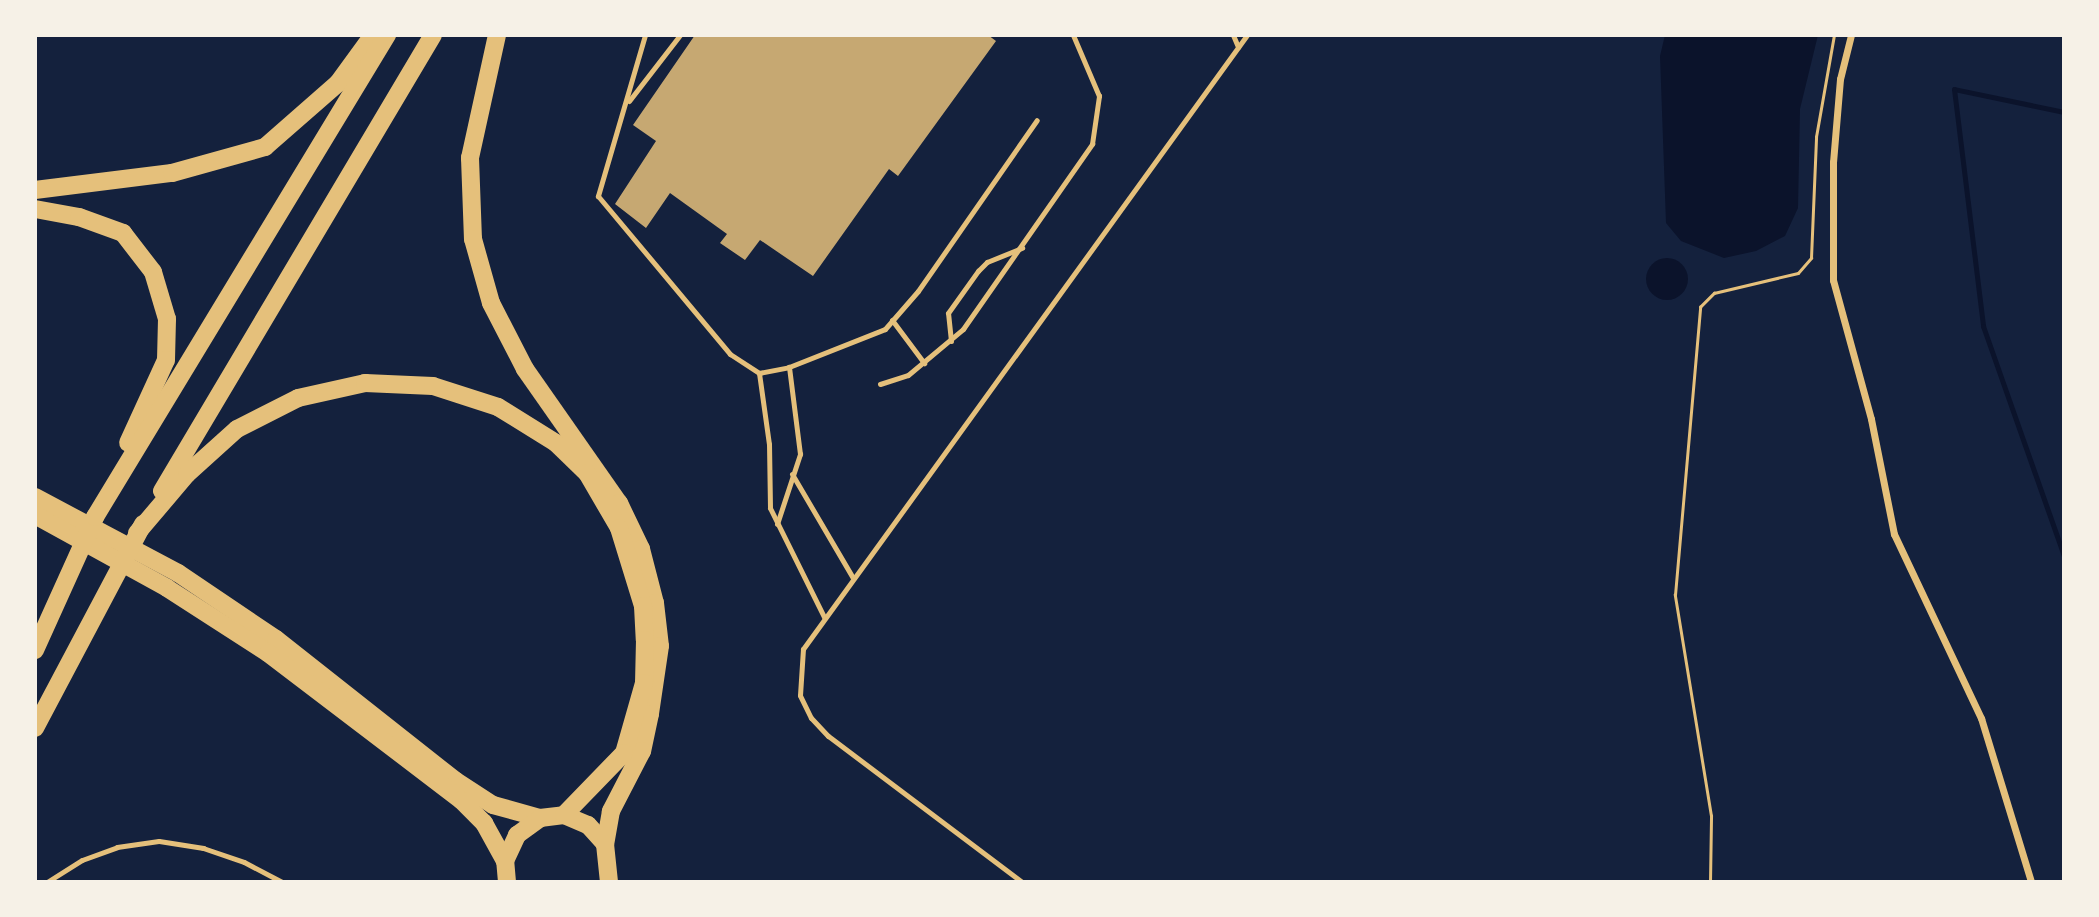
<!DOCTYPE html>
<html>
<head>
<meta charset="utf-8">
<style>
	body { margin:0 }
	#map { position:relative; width:2099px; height:917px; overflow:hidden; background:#14213d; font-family:"Work Sans",sans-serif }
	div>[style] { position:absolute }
	.water>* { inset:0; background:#0b132b }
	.round { border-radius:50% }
	.stream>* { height:5px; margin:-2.5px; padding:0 2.5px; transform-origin:2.5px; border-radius:2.5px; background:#0b132b }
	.building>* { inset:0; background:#c6a872 }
	.path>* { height:2.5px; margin:-1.25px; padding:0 1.25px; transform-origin:1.25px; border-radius:1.25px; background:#e5c07b }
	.service>* { height:5px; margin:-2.5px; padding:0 2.5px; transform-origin:2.5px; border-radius:2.5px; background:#e5c07b }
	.minor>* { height:7px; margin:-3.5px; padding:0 3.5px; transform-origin:3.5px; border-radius:3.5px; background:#e5c07b }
	.motorway>* { height:18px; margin:-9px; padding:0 9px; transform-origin:9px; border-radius:9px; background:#e5c07b }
	span { translate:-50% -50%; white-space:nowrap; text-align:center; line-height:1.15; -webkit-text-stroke:5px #f6f1e7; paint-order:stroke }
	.frame { position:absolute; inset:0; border:37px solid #f6f1e7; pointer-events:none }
</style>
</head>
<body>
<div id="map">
	<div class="water">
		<div style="clip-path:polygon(1665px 35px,1818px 35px,1800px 109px,1798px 208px,1785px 236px,1756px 251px,1724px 258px,1681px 241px,1666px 223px,1660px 56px)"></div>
		<div class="round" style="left:1646px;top:258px;width:42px;height:42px"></div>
	</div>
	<div class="stream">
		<div style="left:2064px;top:112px;width:112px;rotate:-168.2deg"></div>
		<div style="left:1954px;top:89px;width:239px;rotate:83deg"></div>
		<div style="left:1983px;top:326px;width:244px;rotate:70.6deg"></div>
	</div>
	<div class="building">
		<div style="clip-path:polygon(695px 35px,988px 35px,996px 41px,898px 176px,889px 169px,813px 276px,760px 240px,745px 260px,720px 243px,727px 234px,670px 193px,646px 228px,615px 204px,656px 141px,633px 125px)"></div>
	</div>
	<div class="path">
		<div style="left:1710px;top:882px;width:66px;rotate:-89.1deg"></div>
		<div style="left:1711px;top:816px;width:224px;rotate:-99.3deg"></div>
		<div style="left:1675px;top:595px;width:289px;rotate:-85deg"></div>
		<div style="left:1700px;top:307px;width:20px;rotate:-45deg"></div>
		<div style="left:1714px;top:293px;width:86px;rotate:-13.4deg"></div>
		<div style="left:1798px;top:273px;width:20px;rotate:-49deg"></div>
		<div style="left:1811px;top:258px;width:121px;rotate:-87.6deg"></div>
		<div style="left:1816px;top:137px;width:104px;rotate:-80deg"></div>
	</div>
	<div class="service">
		<div style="left:645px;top:35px;width:168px;rotate:106.3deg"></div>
		<div style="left:598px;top:196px;width:206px;rotate:50.1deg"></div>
		<div style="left:730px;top:354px;width:35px;rotate:33deg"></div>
		<div style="left:759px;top:373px;width:31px;rotate:-11deg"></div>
		<div style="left:789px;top:367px;width:103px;rotate:-21.6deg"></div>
		<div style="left:885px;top:329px;width:50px;rotate:-49deg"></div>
		<div style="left:918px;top:291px;width:208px;rotate:-55.2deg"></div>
		<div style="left:1233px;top:35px;width:13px;rotate:67deg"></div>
		<div style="left:629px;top:101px;width:83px;rotate:-52.3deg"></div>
		<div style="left:892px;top:320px;width:54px;rotate:53.3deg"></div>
		<div style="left:951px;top:341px;width:28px;rotate:-96deg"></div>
		<div style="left:948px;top:313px;width:52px;rotate:-54.5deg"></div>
		<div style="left:978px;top:271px;width:13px;rotate:-45deg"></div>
		<div style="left:987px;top:262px;width:38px;rotate:-22deg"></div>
		<div style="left:759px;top:373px;width:72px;rotate:82deg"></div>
		<div style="left:769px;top:444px;width:64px;rotate:89.1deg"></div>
		<div style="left:770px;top:508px;width:122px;rotate:63.6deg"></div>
		<div style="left:880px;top:384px;width:29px;rotate:-18deg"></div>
		<div style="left:908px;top:375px;width:72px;rotate:-39.9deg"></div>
		<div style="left:963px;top:329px;width:226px;rotate:-55.1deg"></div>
		<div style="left:1092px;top:144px;width:49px;rotate:-81.7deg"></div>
		<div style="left:1099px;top:96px;width:66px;rotate:-113.1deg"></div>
		<div style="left:792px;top:474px;width:121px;rotate:59.6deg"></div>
		<div style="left:777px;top:524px;width:74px;rotate:-71.8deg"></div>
		<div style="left:800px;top:454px;width:88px;rotate:-97.2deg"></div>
		<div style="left:47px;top:882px;width:41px;rotate:-32.2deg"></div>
		<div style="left:82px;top:860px;width:37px;rotate:-20deg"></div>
		<div style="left:117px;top:847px;width:42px;rotate:-8.1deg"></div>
		<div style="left:159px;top:841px;width:45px;rotate:9deg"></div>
		<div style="left:203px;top:848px;width:43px;rotate:18.9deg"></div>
		<div style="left:244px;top:862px;width:43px;rotate:27.8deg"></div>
		<div style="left:1022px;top:882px;width:243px;rotate:-143deg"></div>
		<div style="left:828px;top:736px;width:25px;rotate:-133deg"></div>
		<div style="left:811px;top:718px;width:25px;rotate:-116deg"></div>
		<div style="left:800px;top:695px;width:46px;rotate:-86.3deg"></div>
		<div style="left:803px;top:649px;width:758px;rotate:-54.13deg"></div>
	</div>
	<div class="minor">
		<div style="left:1851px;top:35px;width:45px;rotate:104deg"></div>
		<div style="left:1840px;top:79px;width:83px;rotate:94.8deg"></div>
		<div style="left:1833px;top:162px;width:118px;rotate:90deg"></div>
		<div style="left:1833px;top:280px;width:144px;rotate:74.7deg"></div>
		<div style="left:1871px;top:419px;width:117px;rotate:78.7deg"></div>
		<div style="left:1894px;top:534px;width:204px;rotate:64.7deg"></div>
		<div style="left:1981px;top:718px;width:171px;rotate:73deg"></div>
	</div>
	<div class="motorway">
		<div style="left:497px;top:35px;width:126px;rotate:102.4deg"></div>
		<div style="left:470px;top:158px;width:81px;rotate:87.9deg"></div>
		<div style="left:473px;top:239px;width:66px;rotate:74.3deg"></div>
		<div style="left:491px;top:303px;width:74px;rotate:62.7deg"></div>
		<div style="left:525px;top:369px;width:164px;rotate:55deg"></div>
		<div style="left:619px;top:503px;width:51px;rotate:64.4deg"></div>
		<div style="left:641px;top:549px;width:56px;rotate:75.5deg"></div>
		<div style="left:655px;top:603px;width:43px;rotate:83.4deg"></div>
		<div style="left:660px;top:646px;width:69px;rotate:98.4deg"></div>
		<div style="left:650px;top:714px;width:38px;rotate:102deg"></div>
		<div style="left:642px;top:751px;width:68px;rotate:117.3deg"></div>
		<div style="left:611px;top:811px;width:34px;rotate:100deg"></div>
		<div style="left:35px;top:190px;width:138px;rotate:-7.1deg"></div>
		<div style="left:172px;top:173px;width:97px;rotate:-15.6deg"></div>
		<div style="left:265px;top:147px;width:97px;rotate:-41.2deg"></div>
		<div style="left:338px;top:83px;width:59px;rotate:-53.9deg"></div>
		<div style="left:35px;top:209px;width:45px;rotate:10.3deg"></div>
		<div style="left:79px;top:217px;width:47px;rotate:20deg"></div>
		<div style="left:123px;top:233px;width:49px;rotate:52.4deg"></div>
		<div style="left:153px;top:272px;width:49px;rotate:73.4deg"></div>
		<div style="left:167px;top:319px;width:41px;rotate:91.4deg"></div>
		<div style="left:166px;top:360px;width:91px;rotate:114.6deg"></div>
		<div style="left:162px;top:491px;width:530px;rotate:-59.28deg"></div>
		<div style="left:35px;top:497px;width:162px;rotate:28deg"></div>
		<div style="left:178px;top:573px;width:118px;rotate:34deg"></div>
		<div style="left:276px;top:639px;width:229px;rotate:38.3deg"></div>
		<div style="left:456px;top:781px;width:44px;rotate:33deg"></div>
		<div style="left:493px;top:805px;width:49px;rotate:15.5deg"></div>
		<div style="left:35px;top:515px;width:151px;rotate:28.9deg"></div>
		<div style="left:167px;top:588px;width:120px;rotate:32.8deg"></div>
		<div style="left:268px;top:653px;width:243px;rotate:37.3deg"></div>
		<div style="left:461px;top:800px;width:33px;rotate:45deg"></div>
		<div style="left:484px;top:823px;width:43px;rotate:61.1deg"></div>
		<div style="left:137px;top:533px;width:77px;rotate:-49.7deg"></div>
		<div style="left:187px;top:474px;width:67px;rotate:-42deg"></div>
		<div style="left:237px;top:429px;width:68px;rotate:-26.9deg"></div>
		<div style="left:298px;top:398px;width:69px;rotate:-12.6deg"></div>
		<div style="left:365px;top:383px;width:68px;rotate:2.5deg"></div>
		<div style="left:433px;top:386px;width:68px;rotate:17.9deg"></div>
		<div style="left:498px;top:407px;width:68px;rotate:31.8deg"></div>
		<div style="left:556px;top:443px;width:43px;rotate:44.1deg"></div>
		<div style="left:587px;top:473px;width:64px;rotate:59.8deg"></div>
		<div style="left:619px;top:528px;width:82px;rotate:72.9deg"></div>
		<div style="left:643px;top:606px;width:34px;rotate:87deg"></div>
		<div style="left:645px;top:640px;width:43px;rotate:91.3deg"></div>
		<div style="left:644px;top:683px;width:73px;rotate:105.9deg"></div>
		<div style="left:624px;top:753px;width:86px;rotate:134.1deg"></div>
		<div style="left:35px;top:650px;width:146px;rotate:-65.7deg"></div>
		<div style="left:95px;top:517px;width:564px;rotate:-58.79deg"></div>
		<div style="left:35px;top:728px;width:231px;rotate:-62.1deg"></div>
		<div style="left:507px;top:882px;width:21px;rotate:-95deg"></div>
		<div style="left:505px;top:861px;width:29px;rotate:-65deg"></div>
		<div style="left:517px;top:835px;width:29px;rotate:-36deg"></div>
		<div style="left:540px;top:818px;width:24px;rotate:-7deg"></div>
		<div style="left:564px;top:815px;width:26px;rotate:23deg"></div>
		<div style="left:588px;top:825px;width:25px;rotate:48deg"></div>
		<div style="left:605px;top:844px;width:38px;rotate:84deg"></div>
	</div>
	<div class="frame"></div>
</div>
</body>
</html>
